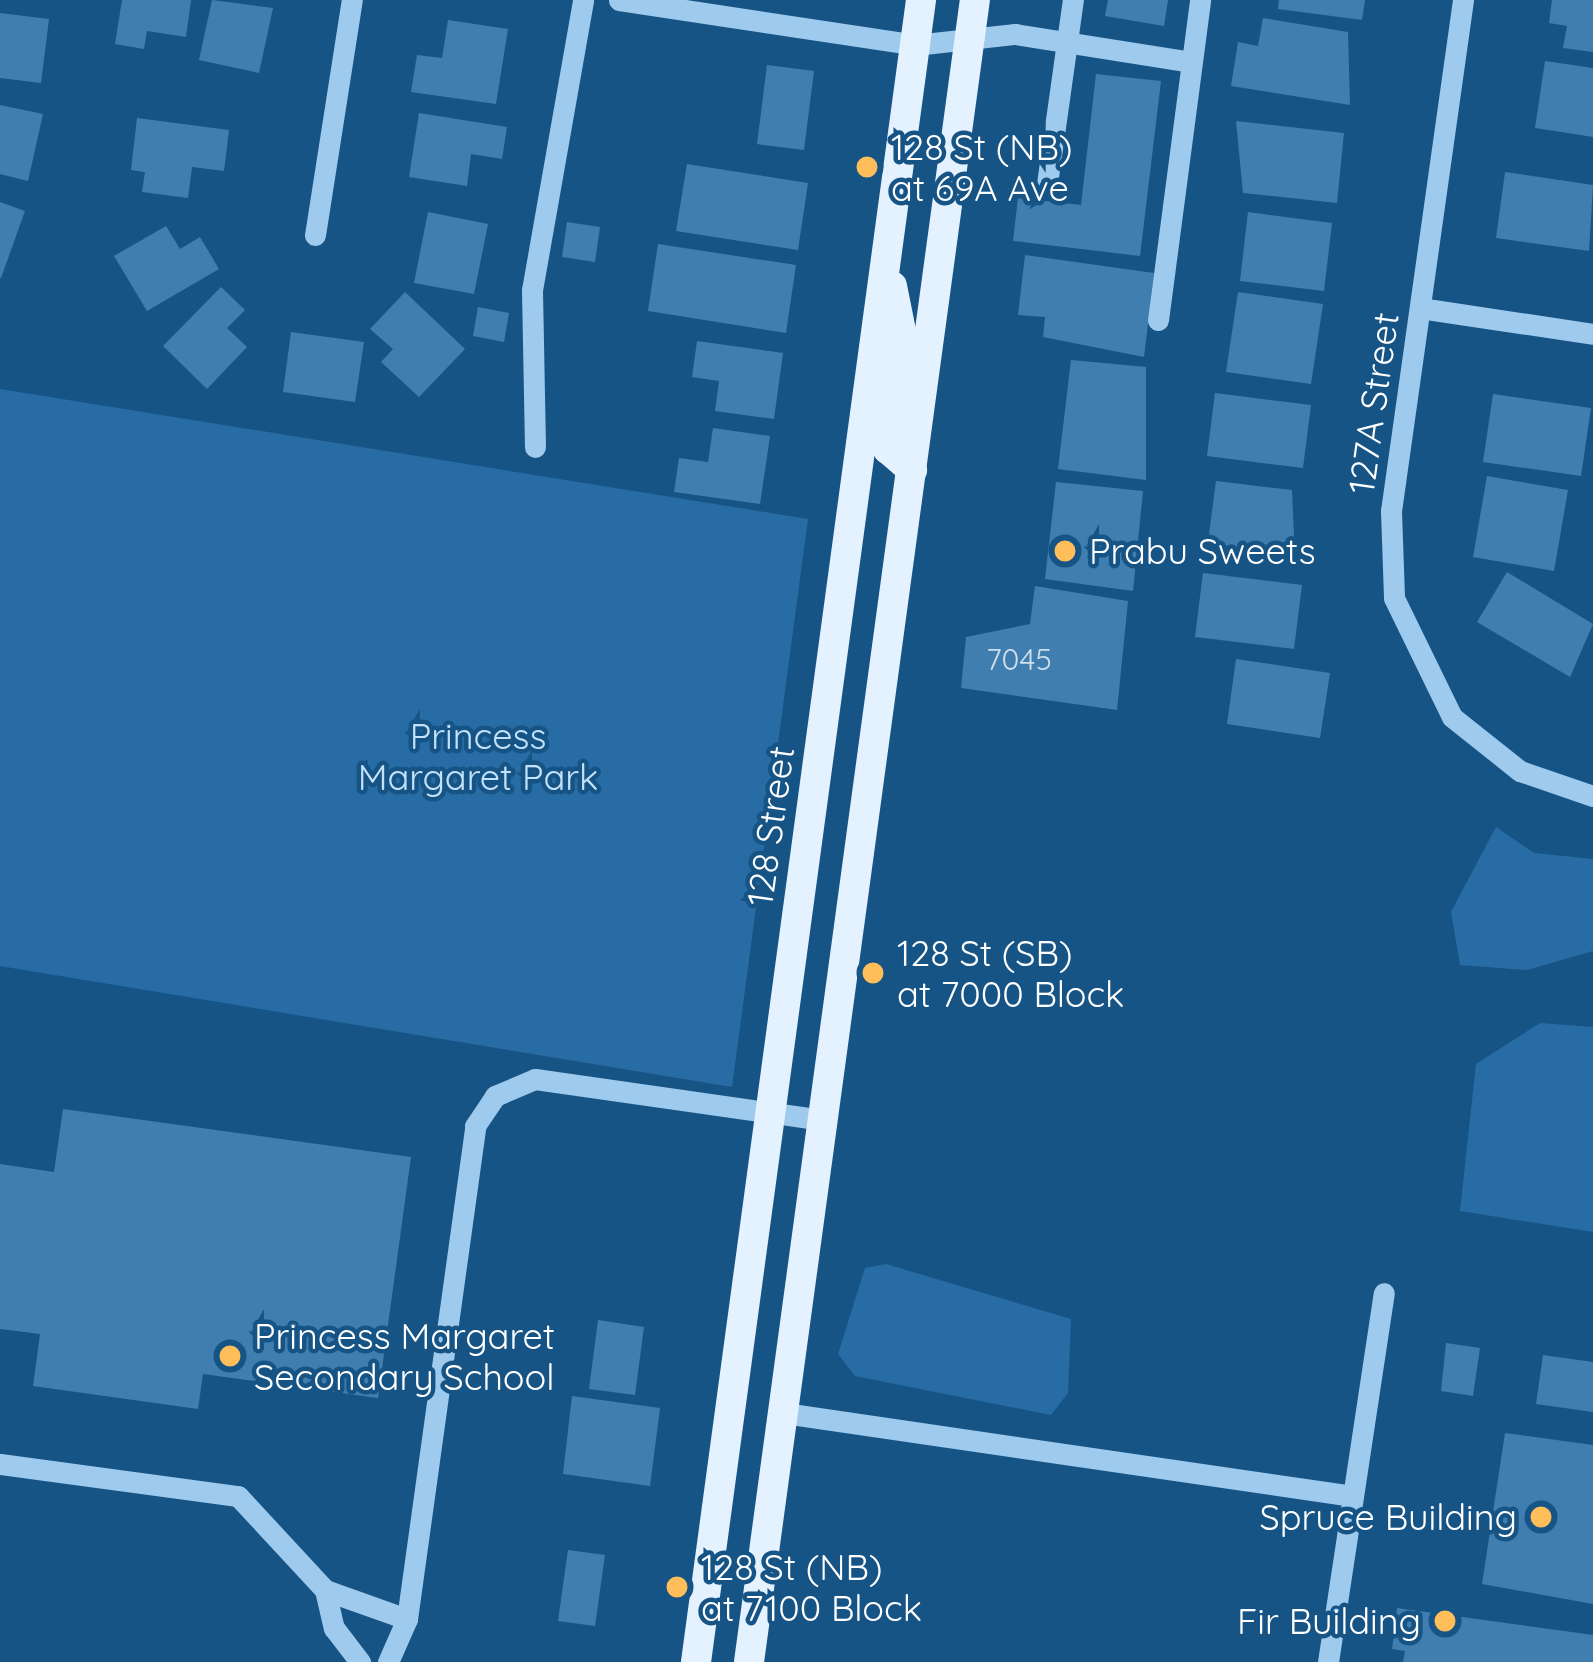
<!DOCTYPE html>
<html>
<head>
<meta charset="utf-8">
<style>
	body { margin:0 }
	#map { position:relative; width:1593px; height:1662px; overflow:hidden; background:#175486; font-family:Quicksand,sans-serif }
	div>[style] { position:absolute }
	.green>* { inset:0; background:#276ca4 }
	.building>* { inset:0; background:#407eb0 }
	.minor>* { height:21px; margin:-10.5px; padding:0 10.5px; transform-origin:10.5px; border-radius:10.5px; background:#9ecaed }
	.major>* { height:30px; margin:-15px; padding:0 15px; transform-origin:15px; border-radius:15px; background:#e4f1ff }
	.dots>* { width:33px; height:33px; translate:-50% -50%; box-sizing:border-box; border:6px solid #175486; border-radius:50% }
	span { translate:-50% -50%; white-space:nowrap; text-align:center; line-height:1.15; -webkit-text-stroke:9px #175486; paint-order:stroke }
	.number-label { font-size:30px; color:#cfdfeb }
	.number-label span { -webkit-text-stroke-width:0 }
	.poi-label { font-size:36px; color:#fff }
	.left { translate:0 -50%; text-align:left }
	.right { translate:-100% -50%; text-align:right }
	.street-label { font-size:36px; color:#fff }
	.park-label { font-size:36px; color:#c3e2fa }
</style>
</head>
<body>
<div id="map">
	<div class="green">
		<div style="clip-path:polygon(0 389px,808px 519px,732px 1087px,0 966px)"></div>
		<div style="clip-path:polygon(1496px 827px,1534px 853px,1593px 859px,1593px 951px,1527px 970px,1460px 965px,1451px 912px)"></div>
		<div style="clip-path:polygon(1540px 1023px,1593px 1027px,1593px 1232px,1460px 1211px,1476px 1064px)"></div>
		<div style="clip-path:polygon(886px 1264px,1071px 1319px,1068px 1393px,1051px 1415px,855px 1376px,838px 1354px,865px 1268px)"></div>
	</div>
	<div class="building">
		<div style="clip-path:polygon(122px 0,191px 0,186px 37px,147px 31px,144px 49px,115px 44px)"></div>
		<div style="clip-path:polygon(212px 0,273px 8px,259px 73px,199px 60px)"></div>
		<div style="clip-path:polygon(1108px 0,1168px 0,1164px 26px,1105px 16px)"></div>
		<div style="clip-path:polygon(1279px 0,1365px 0,1362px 20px,1278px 9px)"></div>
		<div style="clip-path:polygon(1552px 0,1593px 0,1593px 52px,1563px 48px,1567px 26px,1549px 23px)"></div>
		<div style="clip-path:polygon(0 13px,49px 19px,41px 83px,0 78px)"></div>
		<div style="clip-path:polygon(1263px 18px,1348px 32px,1350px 105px,1231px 86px,1238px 42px,1258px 46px)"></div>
		<div style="clip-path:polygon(448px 20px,508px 29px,496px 104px,411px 92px,417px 55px,442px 58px)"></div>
		<div style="clip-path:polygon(1545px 61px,1593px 68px,1593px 137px,1535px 128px)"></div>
		<div style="clip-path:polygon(767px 65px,814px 71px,804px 150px,757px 144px)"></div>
		<div style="clip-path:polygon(1096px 74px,1161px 81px,1140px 256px,1013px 241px,1018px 198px,1081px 205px)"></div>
		<div style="clip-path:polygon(0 105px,43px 114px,28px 181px,0 174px)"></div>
		<div style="clip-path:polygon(419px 113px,507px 127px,502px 159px,471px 154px,467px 186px,409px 177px)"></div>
		<div style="clip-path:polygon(137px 118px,229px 130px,224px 171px,192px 167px,188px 198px,142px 192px,145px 172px,131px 170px)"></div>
		<div style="clip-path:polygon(1236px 121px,1344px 133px,1337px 203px,1243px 193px)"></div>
		<div style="clip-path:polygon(687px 164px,808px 183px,798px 250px,676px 231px)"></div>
		<div style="clip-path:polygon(1505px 172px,1593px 185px,1589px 251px,1496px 238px)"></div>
		<div style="clip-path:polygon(0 202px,25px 211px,1px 278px,0 278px)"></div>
		<div style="clip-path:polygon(428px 212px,488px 224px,474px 294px,414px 283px)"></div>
		<div style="clip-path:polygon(1248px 212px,1332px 223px,1324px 291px,1240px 281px)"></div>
		<div style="clip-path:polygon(567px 222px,600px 227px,595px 262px,562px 257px)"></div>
		<div style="clip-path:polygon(166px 226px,180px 249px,200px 237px,219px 269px,147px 311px,114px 256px)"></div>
		<div style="clip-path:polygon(658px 244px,796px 265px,786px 333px,648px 311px)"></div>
		<div style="clip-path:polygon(1025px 255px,1154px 273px,1144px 357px,1043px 337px,1045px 317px,1018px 315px)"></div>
		<div style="clip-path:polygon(221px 287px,245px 310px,227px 328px,247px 347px,207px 389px,163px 346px)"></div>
		<div style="clip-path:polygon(405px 292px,465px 349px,419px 397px,381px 362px,393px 349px,370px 329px)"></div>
		<div style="clip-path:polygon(1238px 292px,1323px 304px,1311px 384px,1226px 372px)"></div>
		<div style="clip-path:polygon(478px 307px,509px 313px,504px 342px,473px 336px)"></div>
		<div style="clip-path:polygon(291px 332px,364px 342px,355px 402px,283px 392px)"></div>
		<div style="clip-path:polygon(697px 341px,783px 353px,774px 419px,715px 411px,719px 381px,692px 377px)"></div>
		<div style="clip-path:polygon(1071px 360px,1146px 367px,1146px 480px,1058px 469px)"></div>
		<div style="clip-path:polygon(1215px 393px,1311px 405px,1303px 468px,1207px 456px)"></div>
		<div style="clip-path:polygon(1493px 394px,1591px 408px,1581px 476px,1483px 462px)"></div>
		<div style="clip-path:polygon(713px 428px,770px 436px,760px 504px,674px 492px,679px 458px,708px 462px)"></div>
		<div style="clip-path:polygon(1487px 476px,1568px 490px,1554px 571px,1473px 557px)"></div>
		<div style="clip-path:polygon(1216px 481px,1292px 490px,1295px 560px,1207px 549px)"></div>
		<div style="clip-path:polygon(1056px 482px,1143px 491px,1133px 591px,1045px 579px)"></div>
		<div style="clip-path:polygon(1507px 572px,1593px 624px,1570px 677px,1477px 622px)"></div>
		<div style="clip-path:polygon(1203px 573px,1302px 585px,1294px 649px,1195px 637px)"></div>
		<div style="clip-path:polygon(1035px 586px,1128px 601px,1117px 710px,961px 688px,966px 637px,1030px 624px)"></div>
		<div style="clip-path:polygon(1236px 659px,1330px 673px,1320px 738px,1227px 724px)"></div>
		<div style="clip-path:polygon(63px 1109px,411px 1157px,378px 1398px,203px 1374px,198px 1409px,33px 1386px,40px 1334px,0 1329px,0 1164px,54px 1172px)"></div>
		<div style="clip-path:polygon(598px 1320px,644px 1327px,635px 1395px,589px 1389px)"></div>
		<div style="clip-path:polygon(1446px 1343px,1480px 1348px,1473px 1396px,1441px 1391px)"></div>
		<div style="clip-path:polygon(1543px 1355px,1593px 1362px,1593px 1412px,1536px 1404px)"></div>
		<div style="clip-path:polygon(572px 1396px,660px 1408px,650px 1486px,563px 1474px)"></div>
		<div style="clip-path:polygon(1505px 1433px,1593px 1445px,1593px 1604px,1482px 1584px)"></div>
		<div style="clip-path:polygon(568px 1550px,605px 1555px,595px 1626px,558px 1621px)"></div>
		<div style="clip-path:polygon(1397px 1608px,1593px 1635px,1593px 1662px,1403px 1662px,1405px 1651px,1392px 1649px)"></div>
	</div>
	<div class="minor">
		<div style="left:619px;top:0;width:299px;rotate:8.6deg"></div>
		<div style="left:915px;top:45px;width:101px;rotate:-6.3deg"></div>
		<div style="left:1015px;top:34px;width:178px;rotate:9deg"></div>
		<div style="left:1463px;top:0;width:516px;rotate:98.02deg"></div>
		<div style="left:1391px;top:511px;width:87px;rotate:88deg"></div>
		<div style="left:1394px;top:598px;width:132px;rotate:64deg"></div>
		<div style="left:1452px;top:717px;width:87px;rotate:38.5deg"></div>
		<div style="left:1520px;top:771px;width:77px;rotate:18.9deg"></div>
		<div style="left:1047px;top:184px;width:186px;rotate:-82deg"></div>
		<div style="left:315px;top:235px;width:238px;rotate:-81.1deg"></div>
		<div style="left:1420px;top:308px;width:175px;rotate:8.5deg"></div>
		<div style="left:1158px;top:320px;width:323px;rotate:-82.5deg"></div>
		<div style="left:535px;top:447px;width:157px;rotate:-91.1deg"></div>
		<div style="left:532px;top:290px;width:294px;rotate:-80deg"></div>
		<div style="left:784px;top:1413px;width:575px;rotate:8.3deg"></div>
		<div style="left:0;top:1464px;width:240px;rotate:7.7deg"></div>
		<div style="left:238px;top:1496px;width:128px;rotate:47.2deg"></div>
		<div style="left:325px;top:1590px;width:87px;rotate:19.5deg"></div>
		<div style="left:325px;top:1590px;width:39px;rotate:77deg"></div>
		<div style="left:334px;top:1628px;width:43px;rotate:52.6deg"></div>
		<div style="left:388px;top:1662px;width:47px;rotate:-66.2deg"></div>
		<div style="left:407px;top:1619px;width:498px;rotate:-82.1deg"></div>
		<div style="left:475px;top:1126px;width:36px;rotate:-56deg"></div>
		<div style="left:495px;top:1096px;width:43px;rotate:-23deg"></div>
		<div style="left:535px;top:1079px;width:291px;rotate:8.1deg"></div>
		<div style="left:1328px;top:1662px;width:373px;rotate:-81.4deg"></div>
	</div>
	<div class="major">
		<div style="left:892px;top:286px;width:46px;rotate:78.7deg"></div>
		<div style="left:901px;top:331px;width:119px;rotate:96.3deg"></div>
		<div style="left:888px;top:449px;width:32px;rotate:41deg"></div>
		<div style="left:696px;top:1662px;width:1677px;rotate:-82.29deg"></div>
		<div style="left:749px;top:1662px;width:1677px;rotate:-82.26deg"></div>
	</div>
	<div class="dots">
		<div style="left:867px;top:167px;background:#ffbe5a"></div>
		<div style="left:1065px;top:551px;background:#ffbe5a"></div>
		<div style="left:873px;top:973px;background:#ffbe5a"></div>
		<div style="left:230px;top:1356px;background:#ffbe5a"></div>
		<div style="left:1541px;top:1517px;background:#ffbe5a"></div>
		<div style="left:677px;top:1587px;background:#ffbe5a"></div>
		<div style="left:1445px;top:1621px;background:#ffbe5a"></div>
	</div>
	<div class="number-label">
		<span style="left:1019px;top:659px">7045</span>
	</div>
	<div class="poi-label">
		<span class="left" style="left:891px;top:167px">128 St (NB)<br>at 69A Ave</span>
		<span class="left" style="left:1089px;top:551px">Prabu Sweets</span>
		<span class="left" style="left:897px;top:973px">128 St (SB)<br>at 7000 Block</span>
		<span class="left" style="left:254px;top:1356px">Princess Margaret<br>Secondary School</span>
		<span class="right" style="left:1517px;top:1517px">Spruce Building</span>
		<span class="left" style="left:701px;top:1587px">128 St (NB)<br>at 7100 Block</span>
		<span class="right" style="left:1421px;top:1621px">Fir Building</span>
	</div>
	<div class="street-label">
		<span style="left:1373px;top:403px;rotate:-82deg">127A Street</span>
		<span style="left:770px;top:826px;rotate:-82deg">128 Street</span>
	</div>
	<div class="park-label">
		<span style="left:478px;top:756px">Princess<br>Margaret Park</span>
	</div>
</div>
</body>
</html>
